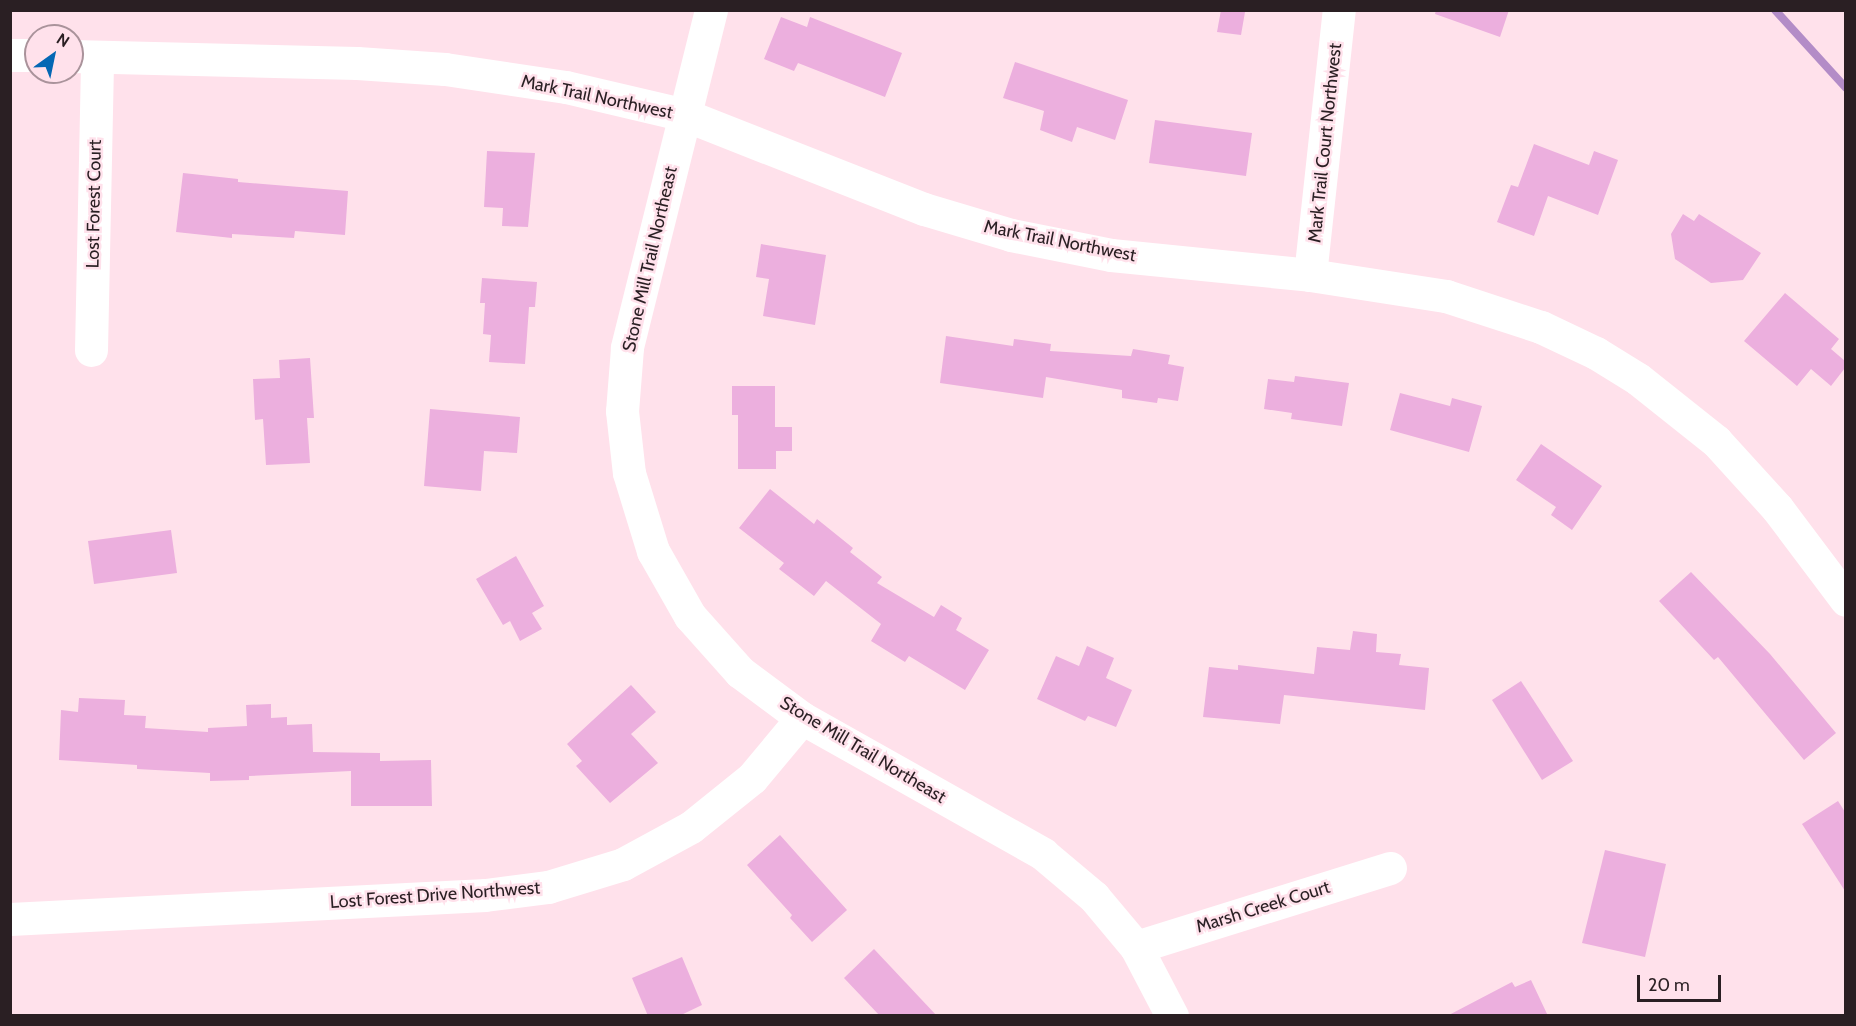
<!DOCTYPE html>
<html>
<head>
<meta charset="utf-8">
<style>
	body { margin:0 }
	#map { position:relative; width:1856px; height:1026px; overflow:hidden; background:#ffe1eb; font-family:Cabin,sans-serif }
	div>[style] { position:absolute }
	.stream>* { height:8px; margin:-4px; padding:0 4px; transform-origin:4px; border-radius:4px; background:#b38cc7 }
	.building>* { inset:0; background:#ecafde }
	.minor>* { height:33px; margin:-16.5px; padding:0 16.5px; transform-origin:16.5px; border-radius:16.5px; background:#fff }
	span { translate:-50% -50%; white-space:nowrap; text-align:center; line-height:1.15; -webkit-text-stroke:5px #ffe1eb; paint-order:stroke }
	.street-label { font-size:18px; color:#2a1f23 }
	.frame { position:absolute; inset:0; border:12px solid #2a1f23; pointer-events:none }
	.north { position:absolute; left:24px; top:24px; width:60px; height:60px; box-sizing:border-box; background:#ffe1eb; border:2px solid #aa939b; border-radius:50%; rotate:33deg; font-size:16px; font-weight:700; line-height:24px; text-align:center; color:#2a1f23 }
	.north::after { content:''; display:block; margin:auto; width:21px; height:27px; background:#0467b4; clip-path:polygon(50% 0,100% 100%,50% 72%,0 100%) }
	.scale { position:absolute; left:1637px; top:975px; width:84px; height:27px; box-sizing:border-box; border:3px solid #2a1f23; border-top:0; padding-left:8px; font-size:18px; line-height:21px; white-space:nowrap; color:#2a1f23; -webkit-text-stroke:4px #ffe1eb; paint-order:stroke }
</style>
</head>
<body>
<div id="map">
	<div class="stream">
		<div style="left:1775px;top:10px;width:105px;rotate:47.7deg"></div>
	</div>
	<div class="building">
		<div style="clip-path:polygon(1221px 10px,1245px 12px,1241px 35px,1217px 32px)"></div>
		<div style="clip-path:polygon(1436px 10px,1509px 10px,1500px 37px,1435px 14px)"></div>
		<div style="clip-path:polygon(781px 17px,807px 27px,810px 17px,902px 53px,885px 97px,798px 63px,794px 71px,764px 59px)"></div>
		<div style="clip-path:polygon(1015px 62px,1128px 100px,1115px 140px,1077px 127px,1072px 142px,1040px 130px,1044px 111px,1003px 98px)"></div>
		<div style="clip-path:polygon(1155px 120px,1252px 133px,1246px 176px,1149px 163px)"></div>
		<div style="clip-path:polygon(1534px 144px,1589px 165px,1594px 151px,1618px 160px,1598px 215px,1548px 196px,1534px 236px,1497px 222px,1511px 185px,1518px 187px)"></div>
		<div style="clip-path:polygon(487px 151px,535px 153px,528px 227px,502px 226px,503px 208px,484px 207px)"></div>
		<div style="clip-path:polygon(183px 173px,238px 179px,238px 182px,348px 191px,345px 235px,295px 231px,294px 238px,232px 234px,232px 238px,176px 232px)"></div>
		<div style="clip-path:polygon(1683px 214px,1694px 221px,1699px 214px,1761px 253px,1743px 280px,1711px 283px,1675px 259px,1671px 234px)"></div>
		<div style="clip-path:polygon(761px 244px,826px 255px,815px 325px,763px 316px,769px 279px,756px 277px)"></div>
		<div style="clip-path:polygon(482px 278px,537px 282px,535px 307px,529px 307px,525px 364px,489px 362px,491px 335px,483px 334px,485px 303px,480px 303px)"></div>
		<div style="clip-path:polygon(1785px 293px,1839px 339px,1831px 349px,1845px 361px,1845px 368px,1831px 386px,1811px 369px,1797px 386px,1744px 341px)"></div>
		<div style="clip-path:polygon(946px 336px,1013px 346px,1014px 339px,1051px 344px,1050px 351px,1131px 356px,1133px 349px,1170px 355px,1168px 364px,1184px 367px,1178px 401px,1158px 398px,1157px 403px,1122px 398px,1122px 390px,1046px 377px,1043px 398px,940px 383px)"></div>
		<div style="clip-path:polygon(310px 358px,314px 418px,307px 418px,310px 463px,266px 465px,263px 419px,255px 420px,253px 379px,280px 378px,279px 360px)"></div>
		<div style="clip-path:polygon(1295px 376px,1349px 383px,1342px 426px,1291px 419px,1292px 413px,1264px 409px,1268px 379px,1294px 382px)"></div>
		<div style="clip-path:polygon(732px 386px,775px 386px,775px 427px,792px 427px,792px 451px,776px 451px,776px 469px,738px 469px,738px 415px,732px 415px)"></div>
		<div style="clip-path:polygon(1400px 393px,1450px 406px,1452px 398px,1482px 406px,1469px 452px,1390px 430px)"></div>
		<div style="clip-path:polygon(430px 409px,520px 417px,517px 453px,484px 451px,481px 491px,424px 486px)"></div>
		<div style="clip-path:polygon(1541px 444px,1602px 486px,1572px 530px,1551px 515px,1556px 507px,1516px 480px)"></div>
		<div style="clip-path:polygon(770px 489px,814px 524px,817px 519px,853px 548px,850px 552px,882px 577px,877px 583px,934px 617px,941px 605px,962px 618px,956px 630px,989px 650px,965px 690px,909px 656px,905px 662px,871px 641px,881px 624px,826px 581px,814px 596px,779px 569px,784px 563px,739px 528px)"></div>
		<div style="clip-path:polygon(171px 530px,177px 573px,94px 584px,88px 541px)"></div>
		<div style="clip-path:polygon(516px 556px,544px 606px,532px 613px,542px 629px,520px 641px,510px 621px,503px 625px,476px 579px)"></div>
		<div style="clip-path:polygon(1691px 572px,1770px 654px,1836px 733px,1804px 760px,1718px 657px,1714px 660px,1659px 601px)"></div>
		<div style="clip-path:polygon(1353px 631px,1377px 634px,1376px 652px,1401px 654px,1399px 665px,1429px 668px,1425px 710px,1284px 695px,1280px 724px,1203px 717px,1209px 667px,1238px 670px,1238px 665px,1314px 674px,1317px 647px,1350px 650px)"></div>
		<div style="clip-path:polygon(1087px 646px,1114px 658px,1106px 678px,1132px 690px,1116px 727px,1088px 716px,1085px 721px,1037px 699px,1056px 656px,1079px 666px)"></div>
		<div style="clip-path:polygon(1521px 681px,1573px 761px,1542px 780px,1492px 700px)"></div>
		<div style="clip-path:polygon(631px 685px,656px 712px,631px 734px,658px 763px,610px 803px,576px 766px,582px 761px,567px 744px)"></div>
		<div style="clip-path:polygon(79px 698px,125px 700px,124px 715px,146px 716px,145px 728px,208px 732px,208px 728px,247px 726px,246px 705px,271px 704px,271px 718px,287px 717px,287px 725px,312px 724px,313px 752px,380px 753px,380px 761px,431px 760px,432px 806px,351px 806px,351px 771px,249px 776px,249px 780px,210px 781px,210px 773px,137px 769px,137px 765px,59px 760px,61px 710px,78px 712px)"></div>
		<div style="clip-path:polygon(1838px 801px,1845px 812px,1845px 891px,1802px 824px)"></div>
		<div style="clip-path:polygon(780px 835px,847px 910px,812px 942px,790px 918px,792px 915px,747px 865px)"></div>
		<div style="clip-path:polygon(1605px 850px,1666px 864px,1645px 957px,1582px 943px)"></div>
		<div style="clip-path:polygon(874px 949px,937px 1016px,880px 1016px,844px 978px)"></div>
		<div style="clip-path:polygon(682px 957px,702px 1005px,679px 1016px,648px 1016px,632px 978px)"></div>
		<div style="clip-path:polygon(1531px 980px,1548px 1016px,1447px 1016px,1512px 982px,1515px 987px)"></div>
	</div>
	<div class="minor">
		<div style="left:711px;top:10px;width:348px;rotate:104deg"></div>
		<div style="left:627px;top:348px;width:63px;rotate:94.5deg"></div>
		<div style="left:622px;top:411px;width:62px;rotate:83.6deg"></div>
		<div style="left:629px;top:473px;width:82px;rotate:72.9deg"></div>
		<div style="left:653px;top:551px;width:75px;rotate:60.4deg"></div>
		<div style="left:690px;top:616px;width:75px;rotate:48.2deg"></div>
		<div style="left:740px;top:672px;width:77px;rotate:36.6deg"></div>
		<div style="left:802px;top:718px;width:277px;rotate:29.4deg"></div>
		<div style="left:1043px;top:854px;width:67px;rotate:40.1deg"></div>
		<div style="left:1094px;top:897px;width:65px;rotate:50deg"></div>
		<div style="left:1136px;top:947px;width:78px;rotate:62.4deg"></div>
		<div style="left:10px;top:55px;width:26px"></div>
		<div style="left:72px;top:56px;width:285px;rotate:1.4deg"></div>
		<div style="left:357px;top:63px;width:88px;rotate:3.9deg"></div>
		<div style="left:445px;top:69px;width:122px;rotate:8.5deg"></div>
		<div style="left:566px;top:87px;width:122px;rotate:13.2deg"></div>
		<div style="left:685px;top:115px;width:257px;rotate:21.5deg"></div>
		<div style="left:924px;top:209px;width:91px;rotate:16.6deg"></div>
		<div style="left:1011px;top:235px;width:102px;rotate:11.3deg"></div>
		<div style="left:1111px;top:255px;width:200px;rotate:5.7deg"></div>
		<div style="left:1310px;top:275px;width:138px;rotate:8.8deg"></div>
		<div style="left:1446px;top:296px;width:100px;rotate:18.1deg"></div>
		<div style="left:1541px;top:327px;width:61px;rotate:25.3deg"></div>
		<div style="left:1596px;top:353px;width:49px;rotate:31.8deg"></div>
		<div style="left:1638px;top:379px;width:100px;rotate:38.5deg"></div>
		<div style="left:1716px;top:441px;width:91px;rotate:47.7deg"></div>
		<div style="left:1777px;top:508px;width:115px;rotate:53.1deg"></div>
		<div style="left:1310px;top:275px;width:267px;rotate:-83.8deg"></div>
		<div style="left:91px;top:350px;width:293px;rotate:-88.8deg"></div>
		<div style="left:10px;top:919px;width:476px;rotate:-2.9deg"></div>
		<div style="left:485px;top:895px;width:64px;rotate:-7.2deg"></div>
		<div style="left:548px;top:887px;width:78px;rotate:-17deg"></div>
		<div style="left:623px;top:864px;width:77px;rotate:-28.6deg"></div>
		<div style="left:691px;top:827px;width:78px;rotate:-38.8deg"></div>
		<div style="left:752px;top:778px;width:78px;rotate:-50.2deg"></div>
		<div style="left:1136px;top:947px;width:266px;rotate:-17.3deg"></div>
	</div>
	<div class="street-label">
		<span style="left:597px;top:97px;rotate:12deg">Mark Trail Northwest</span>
		<span style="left:1325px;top:143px;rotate:-84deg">Mark Trail Court Northwest</span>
		<span style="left:94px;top:204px;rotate:-89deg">Lost Forest Court</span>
		<span style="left:1060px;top:241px;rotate:11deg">Mark Trail Northwest</span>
		<span style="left:650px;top:259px;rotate:-77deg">Stone Mill Trail Northeast</span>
		<span style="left:863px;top:750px;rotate:31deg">Stone Mill Trail Northeast</span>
		<span style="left:435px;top:895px;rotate:-4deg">Lost Forest Drive Northwest</span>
		<span style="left:1263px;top:907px;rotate:-17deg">Marsh Creek Court</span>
	</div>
	<div class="frame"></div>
	<div class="north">N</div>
	<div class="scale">20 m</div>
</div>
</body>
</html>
